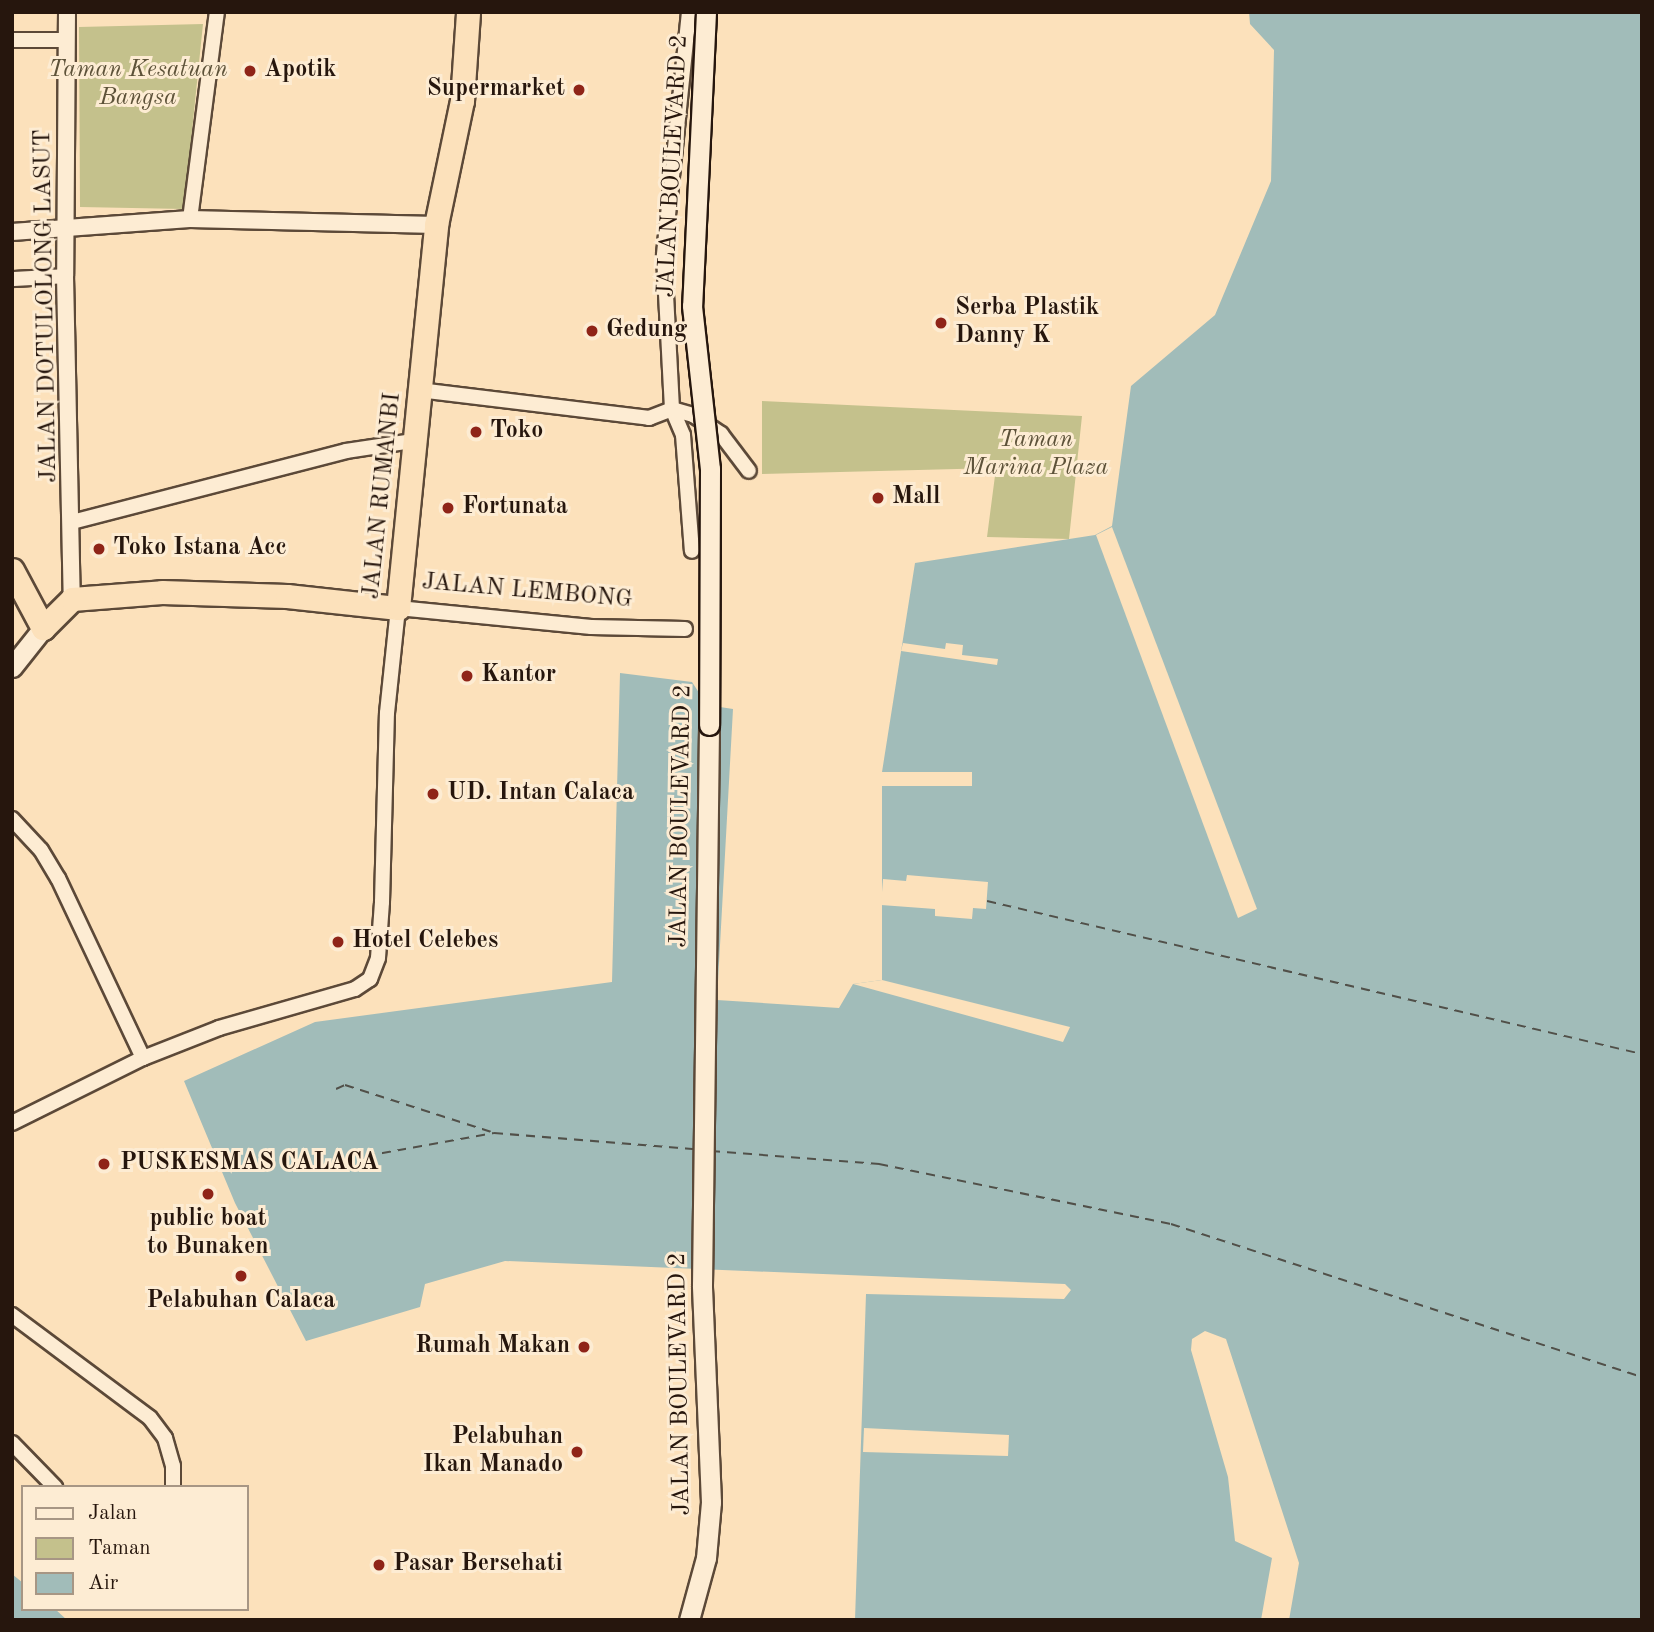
<!DOCTYPE html>
<html>
<head>
<meta charset="utf-8">
<style>
	body { margin:0 }
	#map { position:relative; width:1654px; height:1632px; overflow:hidden; background:#fce1bb; font-family:"Old Standard TT",serif }
	div>[style] { position:absolute }
	.green>* { inset:0; background:#c4c18c }
	.water>* { inset:0; background:#a1bcb9 }
	.pier>* { inset:0; background:#fce1bb }
	.ferry>* { height:2px; margin-top:-1px; transform-origin:0; background:repeating-linear-gradient(90deg,#515049 0 9px,transparent 0 16px) }
	.roads { filter:drop-shadow(2px 0 #5c4938) drop-shadow(-2px 0 #5c4938) drop-shadow(0 2px #5c4938) drop-shadow(0 -2px #5c4938) }
	.minor>* { height:14px; margin:-7px; padding:0 7px; transform-origin:7px; border-radius:7px; background:#fdecd3 }
	.tertiary>* { height:16px; margin:-8px; padding:0 8px; transform-origin:8px; border-radius:8px; background:#fdecd3 }
	.secondary>* { height:19px; margin:-9.5px; padding:0 9.5px; transform-origin:9.5px; border-radius:9.5px; background:#fdecd3 }
	.trunk>* { height:23px; margin:-11.5px; padding:0 11.5px; transform-origin:11.5px; border-radius:11.5px; background:#fce1bb }
	.bridges { filter:drop-shadow(2px 0 #26160d) drop-shadow(-2px 0 #26160d) drop-shadow(0 2px #26160d) drop-shadow(0 -2px #26160d) }
	.secondary-bridge>* { height:19px; margin:-9.5px; padding:0 9.5px; transform-origin:9.5px; border-radius:9.5px; background:#fdecd3 }
	.dots>* { width:19px; height:19px; translate:-50% -50%; box-sizing:border-box; border:4px solid #fdecd3; border-radius:50% }
	span { translate:-50% -50%; white-space:nowrap; text-align:center; line-height:1.15; -webkit-text-stroke:6px #fdecd3; paint-order:stroke }
	.park-label { font-size:24px; color:#5d5239; font-style:italic }
	.poi-label { font-size:24px; color:#26160d; font-weight:700 }
	.left { translate:0 -50%; text-align:left }
	.right { translate:-100% -50%; text-align:right }
	.street-label { font-size:24px; color:#26160d }
	.frame { position:absolute; inset:0; border:14px solid #26160d; pointer-events:none }
	.legend { position:absolute; left:21px; top:1485px; width:228px; height:126px; box-sizing:border-box; background:#fdecd3; border:2px solid #a79684; margin:0; padding:9px 12px; list-style:none; font-size:21px; color:#26160d }
	.legend li { display:flex; align-items:center; gap:14px; height:35px }
	.legend b { width:35px; border:2px solid #a79684 }
</style>
</head>
<body>
<div id="map">
	<div class="green">
		<div style="clip-path:polygon(203px 24px,184px 209px,80px 207px,79px 27px)"></div>
		<div style="clip-path:polygon(762px 401px,1082px 416px,1069px 539px,987px 537px,996px 468px,762px 474px)"></div>
	</div>
	<div class="water">
		<div style="clip-path:polygon(1249px 12px,1642px 12px,1642px 1620px,1289px 1620px,1299px 1563px,1226px 1339px,1205px 1331px,1192px 1339px,1191px 1350px,1228px 1477px,1235px 1541px,1272px 1558px,1261px 1620px,855px 1620px,866px 1294px,1064px 1299px,1071px 1290px,1065px 1284px,505px 1261px,425px 1284px,420px 1307px,306px 1341px,235px 1203px,184px 1081px,315px 1022px,612px 982px,620px 673px,692px 682px,707px 705px,733px 709px,717px 1000px,839px 1008px,853px 984px,882px 980px,882px 772px,915px 563px,1095px 535px,1112px 526px,1131px 386px,1215px 315px,1271px 181px,1274px 50px,1250px 24px)"></div>
		<div style="clip-path:polygon(12px 1574px,23px 1583px,23px 1609px,55px 1609px,67px 1620px,12px 1620px)"></div>
	</div>
	<div class="pier">
		<div style="clip-path:polygon(1112px 527px,1257px 909px,1238px 918px,1096px 535px)"></div>
		<div style="clip-path:polygon(903px 643px,945px 649px,946px 643px,963px 645px,962px 655px,998px 659px,997px 665px,901px 651px)"></div>
		<div style="clip-path:polygon(882px 772px,972px 772px,972px 786px,882px 786px)"></div>
		<div style="clip-path:polygon(907px 875px,988px 882px,986px 909px,973px 908px,972px 919px,935px 916px,935px 909px,881px 905px,883px 879px,906px 881px)"></div>
		<div style="clip-path:polygon(882px 980px,1070px 1027px,1063px 1042px,853px 984px)"></div>
		<div style="clip-path:polygon(864px 1428px,1009px 1435px,1008px 1456px,863px 1452px)"></div>
	</div>
	<div class="ferry">
		<div style="left:987px;top:901px;width:673px;rotate:13.15deg"></div>
		<div style="left:336px;top:1089px;width:10px;rotate:-24deg"></div>
		<div style="left:345px;top:1085px;width:153px;rotate:17.8deg"></div>
		<div style="left:711px;top:1151px;width:169px;rotate:4.4deg"></div>
		<div style="left:879px;top:1164px;width:298px;rotate:11.6deg"></div>
		<div style="left:1171px;top:1224px;width:495px;rotate:18deg"></div>
		<div style="left:366px;top:1156px;width:130px;rotate:-10.2deg"></div>
		<div style="left:494px;top:1133px;width:202px;rotate:4.6deg"></div>
	</div>
	<div class="roads">
		<div class="minor">
			<div style="left:689px;top:12px;width:245px;rotate:95.9deg"></div>
			<div style="left:664px;top:256px;width:153px;rotate:87deg"></div>
			<div style="left:672px;top:409px;width:28px;rotate:67deg"></div>
			<div style="left:683px;top:435px;width:116px;rotate:85.6deg"></div>
			<div style="left:12px;top:40px;width:54px"></div>
			<div style="left:190px;top:219px;width:209px;rotate:-82.6deg"></div>
			<div style="left:12px;top:279px;width:53px;rotate:-3.2deg"></div>
			<div style="left:419px;top:390px;width:232px;rotate:6.9deg"></div>
			<div style="left:649px;top:418px;width:25px;rotate:-21deg"></div>
			<div style="left:672px;top:409px;width:22px;rotate:16deg"></div>
			<div style="left:693px;top:415px;width:34px;rotate:34deg"></div>
			<div style="left:721px;top:434px;width:46px;rotate:52.9deg"></div>
			<div style="left:72px;top:522px;width:283px;rotate:-14.5deg"></div>
			<div style="left:346px;top:451px;width:68px;rotate:-8.5deg"></div>
			<div style="left:12px;top:819px;width:42px;rotate:46.9deg"></div>
			<div style="left:41px;top:850px;width:33px;rotate:59deg"></div>
			<div style="left:58px;top:878px;width:199px;rotate:64.7deg"></div>
			<div style="left:12px;top:1123px;width:146px;rotate:-26.4deg"></div>
			<div style="left:143px;top:1058px;width:82px;rotate:-21.5deg"></div>
			<div style="left:219px;top:1028px;width:141px;rotate:-16deg"></div>
			<div style="left:355px;top:989px;width:18px;rotate:-34deg"></div>
			<div style="left:370px;top:979px;width:22px;rotate:-69deg"></div>
			<div style="left:378px;top:958px;width:56px;rotate:-85.9deg"></div>
			<div style="left:382px;top:902px;width:189px;rotate:-88.5deg"></div>
			<div style="left:387px;top:713px;width:106px;rotate:-84deg"></div>
			<div style="left:398px;top:608px;width:194px;rotate:5.6deg"></div>
			<div style="left:591px;top:627px;width:94px;rotate:1.2deg"></div>
			<div style="left:12px;top:1315px;width:172px;rotate:36.7deg"></div>
			<div style="left:150px;top:1418px;width:25px;rotate:53deg"></div>
			<div style="left:165px;top:1438px;width:29px;rotate:74deg"></div>
			<div style="left:173px;top:1466px;width:21px;rotate:90deg"></div>
			<div style="left:12px;top:1443px;width:62px;rotate:45.7deg"></div>
		</div>
		<div class="tertiary">
			<div style="left:67px;top:12px;width:264px;rotate:90.4deg"></div>
			<div style="left:65px;top:276px;width:323px;rotate:88.8deg"></div>
			<div style="left:12px;top:232px;width:178px;rotate:-4.2deg"></div>
			<div style="left:190px;top:219px;width:246px;rotate:1.4deg"></div>
		</div>
		<div class="secondary">
			<div style="left:12px;top:667px;width:50px;rotate:-51.5deg"></div>
			<div style="left:689px;top:1620px;width:64px;rotate:-74.7deg"></div>
			<div style="left:706px;top:1558px;width:56px;rotate:-84.9deg"></div>
			<div style="left:711px;top:1502px;width:217px;rotate:-92.4deg"></div>
			<div style="left:702px;top:1285px;width:560px;rotate:-89.28deg"></div>
		</div>
		<div class="trunk">
			<div style="left:12px;top:570px;width:66px;rotate:61.9deg"></div>
			<div style="left:43px;top:628px;width:41px;rotate:-45deg"></div>
			<div style="left:72px;top:599px;width:90px;rotate:-4.4deg"></div>
			<div style="left:162px;top:592px;width:125px;rotate:1.8deg"></div>
			<div style="left:287px;top:596px;width:112px;rotate:6.2deg"></div>
			<div style="left:398px;top:608px;width:385px;rotate:-84.3deg"></div>
			<div style="left:436px;top:225px;width:127px;rotate:-78.2deg"></div>
			<div style="left:462px;top:101px;width:89px;rotate:-86.1deg"></div>
		</div>
	</div>
	<div class="bridges">
		<div class="secondary-bridge">
			<div style="left:706px;top:12px;width:294px;rotate:92.7deg"></div>
			<div style="left:692px;top:306px;width:164px;rotate:83.7deg"></div>
			<div style="left:710px;top:469px;width:256px;rotate:90.2deg"></div>
		</div>
	</div>
	<div class="dots">
		<div style="left:250px;top:71px;background:#8f2418"></div>
		<div style="left:579px;top:90px;background:#8f2418"></div>
		<div style="left:941px;top:323px;background:#8f2418"></div>
		<div style="left:592px;top:331px;background:#8f2418"></div>
		<div style="left:476px;top:432px;background:#8f2418"></div>
		<div style="left:878px;top:498px;background:#8f2418"></div>
		<div style="left:448px;top:508px;background:#8f2418"></div>
		<div style="left:99px;top:549px;background:#8f2418"></div>
		<div style="left:467px;top:676px;background:#8f2418"></div>
		<div style="left:433px;top:794px;background:#8f2418"></div>
		<div style="left:338px;top:942px;background:#8f2418"></div>
		<div style="left:104px;top:1164px;background:#8f2418"></div>
		<div style="left:208px;top:1194px;background:#8f2418"></div>
		<div style="left:241px;top:1276px;background:#8f2418"></div>
		<div style="left:584px;top:1347px;background:#8f2418"></div>
		<div style="left:577px;top:1452px;background:#8f2418"></div>
		<div style="left:379px;top:1565px;background:#8f2418"></div>
	</div>
	<div class="park-label">
		<span style="left:138px;top:85px">Taman Kesatuan<br>Bangsa</span>
		<span style="left:1036px;top:455px">Taman<br>Marina Plaza</span>
	</div>
	<div class="poi-label">
		<span class="left" style="left:264px;top:71px">Apotik</span>
		<span class="right" style="left:565px;top:90px">Supermarket</span>
		<span class="left" style="left:955px;top:323px">Serba Plastik<br>Danny K</span>
		<span class="left" style="left:606px;top:331px">Gedung</span>
		<span class="left" style="left:490px;top:432px">Toko</span>
		<span class="left" style="left:892px;top:498px">Mall</span>
		<span class="left" style="left:462px;top:508px">Fortunata</span>
		<span class="left" style="left:113px;top:549px">Toko Istana Acc</span>
		<span class="left" style="left:481px;top:676px">Kantor</span>
		<span class="left" style="left:447px;top:794px">UD. Intan Calaca</span>
		<span class="left" style="left:352px;top:942px">Hotel Celebes</span>
		<span class="left" style="left:120px;top:1164px">PUSKESMAS CALACA</span>
		<span style="left:208px;top:1234px">public boat<br>to Bunaken</span>
		<span style="left:241px;top:1302px">Pelabuhan Calaca</span>
		<span class="right" style="left:570px;top:1347px">Rumah Makan</span>
		<span class="right" style="left:563px;top:1452px">Pelabuhan<br>Ikan Manado</span>
		<span class="left" style="left:393px;top:1565px">Pasar Bersehati</span>
	</div>
	<div class="street-label">
		<span style="left:674px;top:166px;rotate:-87deg">JALAN BOULEVARD 2</span>
		<span style="left:47px;top:306px;rotate:-91deg">JALAN DOTULOLONG LASUT</span>
		<span style="left:383px;top:496px;rotate:-84deg">JALAN RUMANBI</span>
		<span style="left:527px;top:592px;rotate:5deg">JALAN LEMBONG</span>
		<span style="left:682px;top:816px;rotate:-89deg">JALAN BOULEVARD 2</span>
		<span style="left:681px;top:1384px;rotate:-91deg">JALAN BOULEVARD 2</span>
	</div>
	<div class="frame"></div>
	<ul class="legend">
	<li><b style="height:9px;background:#fdecd3"></b>Jalan</li>
	<li><b style="height:19px;background:#c4c18c"></b>Taman</li>
	<li><b style="height:19px;background:#a1bcb9"></b>Air</li>
	</ul>
</div>
</body>
</html>
